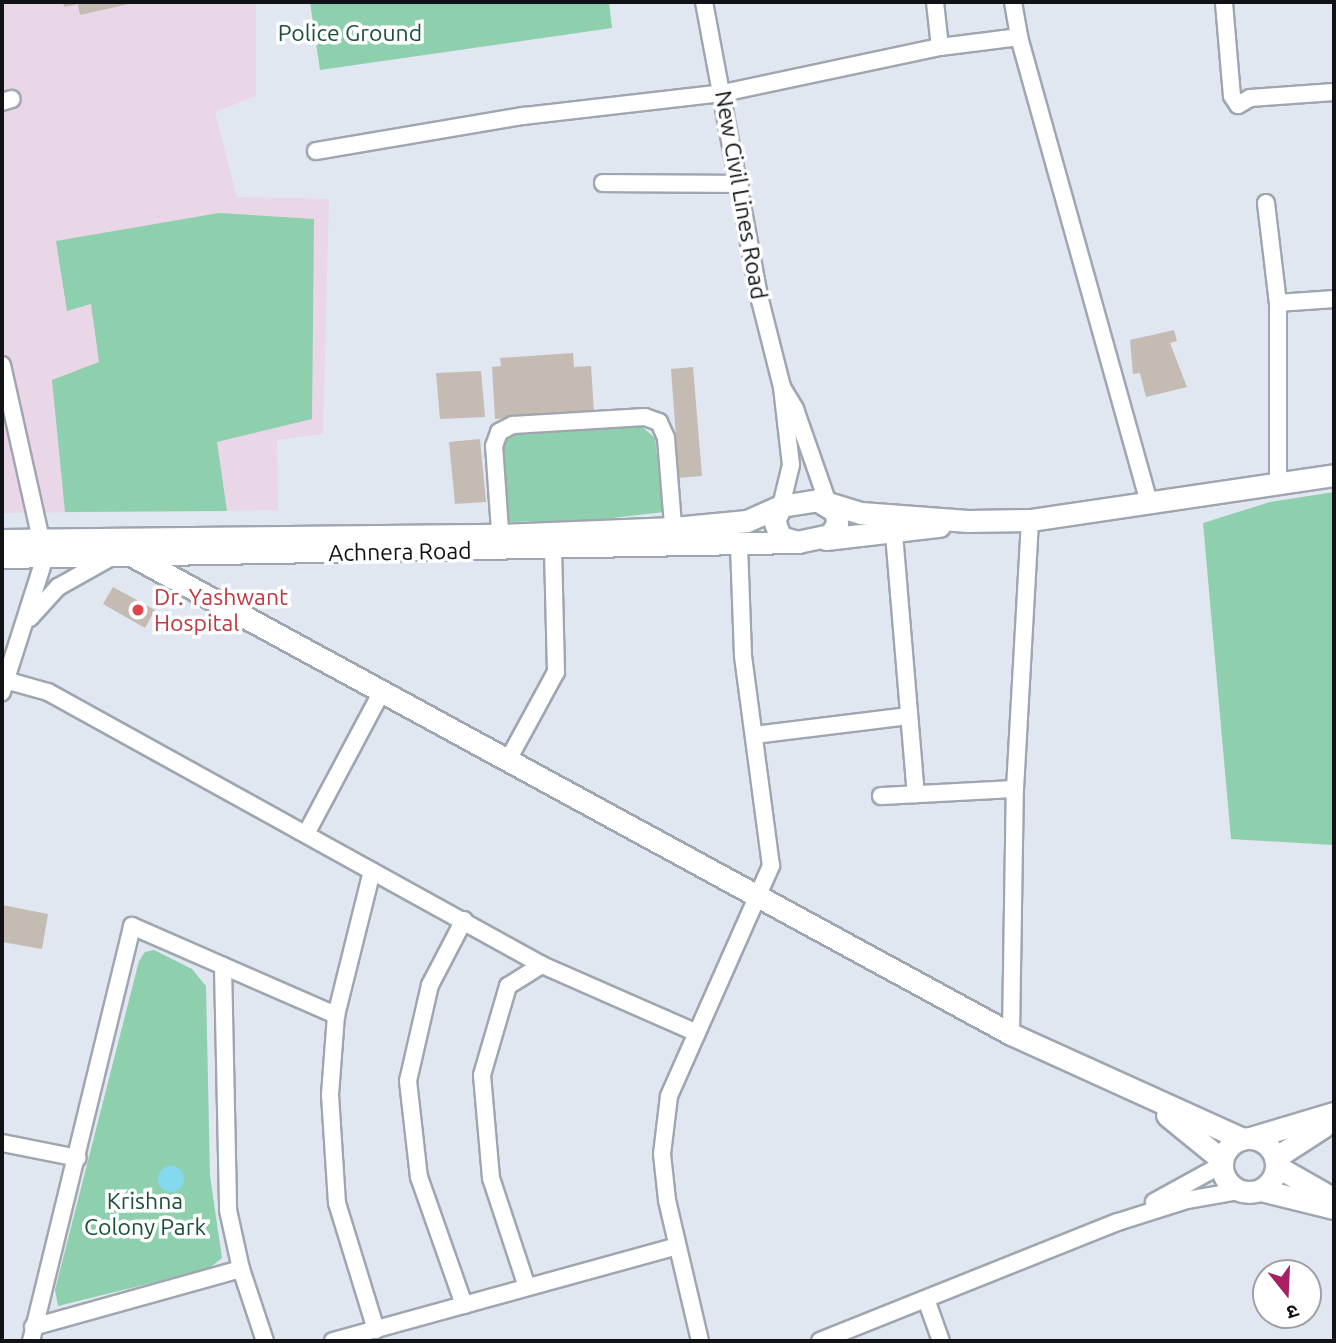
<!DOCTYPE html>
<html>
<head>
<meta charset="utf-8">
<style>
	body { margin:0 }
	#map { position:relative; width:1336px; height:1343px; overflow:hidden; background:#e0e7f1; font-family:Ubuntu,"Noto Sans Devanagari",sans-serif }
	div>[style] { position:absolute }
	.education>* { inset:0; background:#e9d6e6 }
	.green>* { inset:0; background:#8ecfad }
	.water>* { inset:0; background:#84d9ee }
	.round { border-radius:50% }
	.building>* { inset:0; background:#c4bbb3 }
	.roads { filter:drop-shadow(2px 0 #9fa6af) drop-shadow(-2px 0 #9fa6af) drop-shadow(0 2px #9fa6af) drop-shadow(0 -2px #9fa6af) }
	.minor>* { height:16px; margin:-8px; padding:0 8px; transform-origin:8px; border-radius:8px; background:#fff }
	.major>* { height:21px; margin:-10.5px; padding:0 10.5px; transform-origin:10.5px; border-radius:10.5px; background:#fff }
	.major>.ring { margin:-10.5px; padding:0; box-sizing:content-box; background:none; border:21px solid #fff; border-radius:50% }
	.dots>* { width:19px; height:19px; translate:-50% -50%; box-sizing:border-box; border:4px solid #fff; border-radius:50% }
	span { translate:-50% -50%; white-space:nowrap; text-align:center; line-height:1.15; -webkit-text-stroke:7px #fff; paint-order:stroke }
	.park-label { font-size:23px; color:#1a5038 }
	.street-label { font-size:23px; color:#101215 }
	.health-label { font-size:23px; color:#be3a42 }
	.left { translate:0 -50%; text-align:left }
	.frame { position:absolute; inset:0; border:4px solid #101215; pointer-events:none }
	.north { position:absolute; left:1252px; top:1259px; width:70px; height:70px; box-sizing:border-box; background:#fff; border:2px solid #9fa0a1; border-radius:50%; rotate:162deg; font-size:19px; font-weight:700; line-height:28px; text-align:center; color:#101215 }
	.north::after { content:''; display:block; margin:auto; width:24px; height:32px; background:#a91f63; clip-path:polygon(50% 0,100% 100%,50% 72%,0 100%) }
</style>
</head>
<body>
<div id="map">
	<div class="education">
		<div style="clip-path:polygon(2px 2px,256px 2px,256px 96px,215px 112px,237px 197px,329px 199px,323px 434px,277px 440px,278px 510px,2px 513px)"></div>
	</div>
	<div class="green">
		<div style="clip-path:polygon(310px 2px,609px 2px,612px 28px,320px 70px)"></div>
		<div style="clip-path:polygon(219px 213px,314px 219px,312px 419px,217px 442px,227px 511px,65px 512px,52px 380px,99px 362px,91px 304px,67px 311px,56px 241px)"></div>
		<div style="clip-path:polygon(640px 425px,655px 438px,664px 512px,595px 520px,505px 522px,502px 443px,519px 433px)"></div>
		<div style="clip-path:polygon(1334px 492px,1334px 845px,1231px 839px,1203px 523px,1270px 502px)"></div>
		<div style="clip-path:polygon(154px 950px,192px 969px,206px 986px,210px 1176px,222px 1258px,208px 1269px,58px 1306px,55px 1290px,139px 961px,145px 952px)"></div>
	</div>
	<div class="water">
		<div class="round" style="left:158px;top:1166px;width:26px;height:26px"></div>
	</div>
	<div class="building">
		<div style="clip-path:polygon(63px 2px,133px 2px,133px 3px,80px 15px,78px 4px,64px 7px)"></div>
		<div style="clip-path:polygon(1174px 330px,1177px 341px,1170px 343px,1187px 387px,1146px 397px,1140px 373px,1133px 374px,1130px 340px)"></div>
		<div style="clip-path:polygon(573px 353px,574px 367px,591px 366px,594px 412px,557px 414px,558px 430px,534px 416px,495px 419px,492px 367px,501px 366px,500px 358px)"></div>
		<div style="clip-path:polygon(693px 367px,702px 476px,679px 478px,671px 369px)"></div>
		<div style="clip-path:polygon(481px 371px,485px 417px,440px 419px,436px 373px)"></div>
		<div style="clip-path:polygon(480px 439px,486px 502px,455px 504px,449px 442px)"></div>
		<div style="clip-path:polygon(113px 587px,155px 610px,145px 628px,103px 604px)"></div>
		<div style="clip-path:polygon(2px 905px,48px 914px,42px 949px,2px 942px)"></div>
	</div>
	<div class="roads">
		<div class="minor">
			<div style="left:704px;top:2px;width:303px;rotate:79.4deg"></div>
			<div style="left:760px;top:300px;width:90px;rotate:75.8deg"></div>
			<div style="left:935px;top:2px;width:45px;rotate:83.7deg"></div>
			<div style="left:1013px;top:2px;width:36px;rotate:80deg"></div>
			<div style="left:1019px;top:37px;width:484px;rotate:74.4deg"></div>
			<div style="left:1224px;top:3px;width:93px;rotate:85.1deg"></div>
			<div style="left:1232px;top:96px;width:11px;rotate:56deg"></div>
			<div style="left:1238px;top:105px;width:14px;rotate:-30deg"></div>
			<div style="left:1250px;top:98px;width:84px;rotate:-4.1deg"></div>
			<div style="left:2px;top:102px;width:10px;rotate:-17deg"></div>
			<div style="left:316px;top:151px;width:211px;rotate:-9.6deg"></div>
			<div style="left:524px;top:116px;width:200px;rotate:-6.6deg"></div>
			<div style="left:723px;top:93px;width:222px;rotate:-12deg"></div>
			<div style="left:940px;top:47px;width:80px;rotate:-7.2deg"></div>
			<div style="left:603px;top:183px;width:137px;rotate:0.4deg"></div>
			<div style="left:1266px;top:203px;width:101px;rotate:83.2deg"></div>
			<div style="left:1278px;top:303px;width:180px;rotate:90deg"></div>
			<div style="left:1278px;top:303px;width:56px;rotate:-4.1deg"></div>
			<div style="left:2px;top:365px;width:197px;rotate:77.4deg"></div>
			<div style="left:45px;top:557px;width:142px;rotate:107.7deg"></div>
			<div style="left:781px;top:506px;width:42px;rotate:-76.3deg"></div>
			<div style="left:791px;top:465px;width:79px;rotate:-96.6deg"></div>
			<div style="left:782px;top:387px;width:26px;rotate:59deg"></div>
			<div style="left:795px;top:409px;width:100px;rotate:70.7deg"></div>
			<div style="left:894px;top:534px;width:261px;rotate:85.2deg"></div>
			<div style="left:501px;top:545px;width:99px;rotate:-94deg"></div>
			<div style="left:494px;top:446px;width:15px;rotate:-70deg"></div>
			<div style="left:499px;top:432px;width:16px;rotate:-27deg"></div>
			<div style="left:513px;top:425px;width:132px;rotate:-3.5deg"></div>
			<div style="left:645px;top:417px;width:15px;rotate:20deg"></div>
			<div style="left:659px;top:422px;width:17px;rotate:66deg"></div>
			<div style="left:666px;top:438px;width:99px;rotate:85.4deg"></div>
			<div style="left:30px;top:618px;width:42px;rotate:-47.9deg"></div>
			<div style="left:58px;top:587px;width:57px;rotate:-29.2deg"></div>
			<div style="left:5px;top:680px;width:45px;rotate:15.6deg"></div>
			<div style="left:48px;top:692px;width:564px;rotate:28.93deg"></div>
			<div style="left:542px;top:965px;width:169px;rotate:23.7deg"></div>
			<div style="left:754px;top:735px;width:156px;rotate:-7deg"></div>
			<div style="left:508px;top:760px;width:100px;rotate:-61.4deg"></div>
			<div style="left:556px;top:672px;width:124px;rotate:-91.4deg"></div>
			<div style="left:881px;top:796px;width:134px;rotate:-3deg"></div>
			<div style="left:306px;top:834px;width:162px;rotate:-62deg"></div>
			<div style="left:372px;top:871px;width:148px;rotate:104deg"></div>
			<div style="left:336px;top:1015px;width:80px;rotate:94.3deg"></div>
			<div style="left:330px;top:1095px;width:108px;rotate:86.3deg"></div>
			<div style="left:337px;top:1203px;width:133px;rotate:72.9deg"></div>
			<div style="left:464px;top:920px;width:73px;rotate:117.6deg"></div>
			<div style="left:430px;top:985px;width:98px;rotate:102.9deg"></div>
			<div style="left:408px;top:1081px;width:97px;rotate:83.5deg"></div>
			<div style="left:419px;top:1177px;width:136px;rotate:70.6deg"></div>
			<div style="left:223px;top:966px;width:244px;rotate:88.8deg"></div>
			<div style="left:228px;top:1210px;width:60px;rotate:77.6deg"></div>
			<div style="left:241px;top:1269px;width:76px;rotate:71.6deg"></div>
			<div style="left:1011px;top:1034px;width:245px;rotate:-89.1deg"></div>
			<div style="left:1015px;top:789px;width:269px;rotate:-86.8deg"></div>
			<div style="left:2px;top:1143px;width:77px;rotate:11.2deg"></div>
			<div style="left:1154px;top:1202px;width:77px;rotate:-28.9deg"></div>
			<div style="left:527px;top:1287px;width:115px;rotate:-108.3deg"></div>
			<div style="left:491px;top:1178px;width:103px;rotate:-95deg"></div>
			<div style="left:482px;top:1075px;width:93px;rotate:-73.7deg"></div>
			<div style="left:508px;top:986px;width:40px;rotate:-32deg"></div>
			<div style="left:927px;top:1302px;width:41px;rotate:70.3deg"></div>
			<div style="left:33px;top:1327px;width:216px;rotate:-15.6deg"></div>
			<div style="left:31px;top:1341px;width:427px;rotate:-76.3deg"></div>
			<div style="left:132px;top:926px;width:223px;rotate:23.6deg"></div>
			<div style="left:333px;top:1341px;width:357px;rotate:-15.4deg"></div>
			<div style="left:700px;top:1341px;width:145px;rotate:-103.2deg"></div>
			<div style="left:667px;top:1200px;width:46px;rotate:-96.2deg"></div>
			<div style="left:662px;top:1154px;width:58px;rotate:-83.1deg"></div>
			<div style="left:669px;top:1096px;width:252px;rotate:-66.1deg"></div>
			<div style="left:771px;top:866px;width:213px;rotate:-97.6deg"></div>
			<div style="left:743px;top:655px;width:111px;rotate:-92.1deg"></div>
			<div style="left:820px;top:1341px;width:321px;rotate:-21.8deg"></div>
			<div style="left:1118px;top:1222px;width:72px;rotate:-17.7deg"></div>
			<div style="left:1187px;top:1200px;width:53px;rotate:-9.8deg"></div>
		</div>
		<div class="major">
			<div style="left:817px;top:500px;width:22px;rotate:32deg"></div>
			<div style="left:836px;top:512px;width:12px;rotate:85deg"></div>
			<div style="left:837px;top:524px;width:13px;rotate:122deg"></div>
			<div style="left:830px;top:535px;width:33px;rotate:168deg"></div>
			<div style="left:798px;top:542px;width:19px;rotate:-164deg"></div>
			<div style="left:780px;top:537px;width:18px;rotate:-109deg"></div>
			<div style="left:774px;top:520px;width:16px;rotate:-63deg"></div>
			<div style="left:781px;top:506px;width:36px;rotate:-9deg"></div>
			<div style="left:828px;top:503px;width:34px;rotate:17deg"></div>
			<div style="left:861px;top:513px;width:107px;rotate:4.3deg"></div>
			<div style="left:968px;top:521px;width:62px;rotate:-0.9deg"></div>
			<div style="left:1030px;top:520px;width:307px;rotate:-8.4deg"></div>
			<div style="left:826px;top:539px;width:114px;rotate:-6.6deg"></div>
			<div style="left:2px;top:540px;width:498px;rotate:-0.6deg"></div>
			<div style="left:500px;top:535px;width:174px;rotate:-2.3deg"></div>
			<div style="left:674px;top:528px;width:73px;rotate:-5.5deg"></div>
			<div style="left:747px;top:521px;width:37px;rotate:-24deg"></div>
			<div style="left:131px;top:555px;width:1002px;rotate:28.56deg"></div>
			<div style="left:1011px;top:1034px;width:254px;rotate:24.4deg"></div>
			<div style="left:2px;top:557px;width:796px;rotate:-1.08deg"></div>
			<div style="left:1167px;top:1115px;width:71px;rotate:39.3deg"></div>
			<div class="ring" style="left:1222px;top:1138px;width:33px;height:33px"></div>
			<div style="left:1250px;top:1138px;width:88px;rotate:-16.6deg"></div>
			<div style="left:1275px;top:1158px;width:57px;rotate:-32.9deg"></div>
			<div style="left:1276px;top:1166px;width:67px;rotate:29.6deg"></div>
			<div style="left:1261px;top:1190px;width:75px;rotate:13.9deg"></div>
		</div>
	</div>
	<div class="dots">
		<div style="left:138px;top:610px;background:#e0444e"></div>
	</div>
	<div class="park-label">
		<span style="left:350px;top:33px">Police Ground</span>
		<span style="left:145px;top:1214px">Krishna<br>Colony Park</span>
	</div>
	<div class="street-label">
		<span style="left:741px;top:195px;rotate:80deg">New Civil Lines Road</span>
		<span style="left:400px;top:552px;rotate:-1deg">Achnera Road</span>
	</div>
	<div class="health-label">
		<span class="left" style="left:154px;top:610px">Dr. Yashwant<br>Hospital</span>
	</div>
	<div class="frame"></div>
	<div class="north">उ</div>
</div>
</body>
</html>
